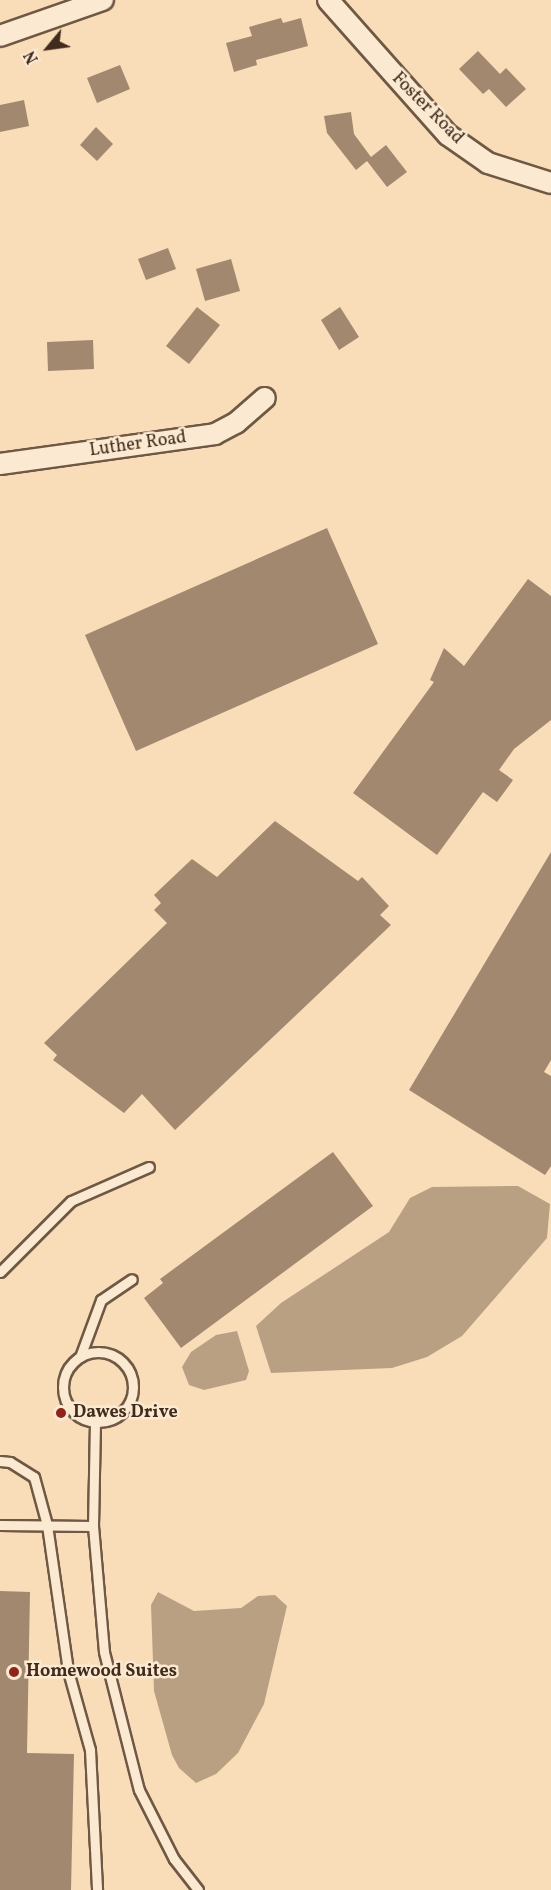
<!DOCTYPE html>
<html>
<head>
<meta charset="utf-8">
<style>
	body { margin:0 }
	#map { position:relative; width:551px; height:1890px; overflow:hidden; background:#f9ddb8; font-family:Vollkorn,serif }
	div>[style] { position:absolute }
	.water>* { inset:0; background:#baa083 }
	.building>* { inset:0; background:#a1886e }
	.roads { filter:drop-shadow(2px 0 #6f5844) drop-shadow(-2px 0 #6f5844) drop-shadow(0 2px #6f5844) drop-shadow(0 -2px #6f5844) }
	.service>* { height:9px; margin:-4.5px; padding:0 4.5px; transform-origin:4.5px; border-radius:4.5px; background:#fbe9d1 }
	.service>.ring { margin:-4.5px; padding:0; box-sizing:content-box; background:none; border:9px solid #fbe9d1; border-radius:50% }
	.minor>* { height:20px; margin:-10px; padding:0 10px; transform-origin:10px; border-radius:10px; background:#fbe9d1 }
	.dots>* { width:16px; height:16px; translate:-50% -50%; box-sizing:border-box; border:3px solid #fbe9d1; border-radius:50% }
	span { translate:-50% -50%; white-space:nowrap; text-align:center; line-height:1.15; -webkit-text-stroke:5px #fbe9d1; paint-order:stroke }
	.street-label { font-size:18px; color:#412b1d }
	.poi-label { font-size:18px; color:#412b1d; font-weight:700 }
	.left { translate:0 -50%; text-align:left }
	.north { position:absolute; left:18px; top:18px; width:60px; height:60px; -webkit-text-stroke:4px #fbe9d1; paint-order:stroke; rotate:241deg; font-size:16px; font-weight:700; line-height:24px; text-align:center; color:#412b1d }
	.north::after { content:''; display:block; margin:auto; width:21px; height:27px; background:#412b1d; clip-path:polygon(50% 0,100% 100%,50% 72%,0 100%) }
</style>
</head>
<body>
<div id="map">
	<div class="water">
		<div style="clip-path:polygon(518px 1186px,550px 1204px,547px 1238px,462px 1336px,427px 1357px,392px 1368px,271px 1373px,256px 1326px,281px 1303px,389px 1232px,410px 1198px,432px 1187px)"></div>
		<div style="clip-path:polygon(237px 1331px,249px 1371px,246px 1380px,204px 1390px,189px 1385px,182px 1367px,191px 1352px,216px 1335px)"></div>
		<div style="clip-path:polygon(158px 1592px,194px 1611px,241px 1608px,258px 1596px,275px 1595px,287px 1606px,264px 1704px,238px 1753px,216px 1774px,196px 1783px,179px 1768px,172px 1755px,154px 1691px,151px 1605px)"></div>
	</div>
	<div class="building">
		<div style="clip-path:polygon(281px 18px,283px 23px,301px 18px,308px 46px,256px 60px,257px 65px,234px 72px,226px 43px,252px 36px,249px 27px)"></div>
		<div style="clip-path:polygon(478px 51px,500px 74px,506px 68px,526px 89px,506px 107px,489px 89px,483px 94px,459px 69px)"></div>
		<div style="clip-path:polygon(120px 65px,130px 89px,97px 103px,87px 78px)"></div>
		<div style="clip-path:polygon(24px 100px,29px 126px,0 132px,0 105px)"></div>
		<div style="clip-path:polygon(351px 112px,354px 134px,371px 157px,386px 145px,407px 172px,387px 187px,367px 161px,356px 170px,327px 133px,324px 116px)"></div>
		<div style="clip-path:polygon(96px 127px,113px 144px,97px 161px,80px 145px)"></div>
		<div style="clip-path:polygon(168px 248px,176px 269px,146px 280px,138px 259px)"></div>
		<div style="clip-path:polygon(231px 259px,240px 291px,205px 301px,196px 269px)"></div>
		<div style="clip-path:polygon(197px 307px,220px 325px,189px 364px,166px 346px)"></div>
		<div style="clip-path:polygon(340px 307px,359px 337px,339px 350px,321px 320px)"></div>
		<div style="clip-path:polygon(93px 340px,94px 369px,48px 371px,47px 342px)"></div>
		<div style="clip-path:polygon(327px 528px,378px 644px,136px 751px,85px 635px)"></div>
		<div style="clip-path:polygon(528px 579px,551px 596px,551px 720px,514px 749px,499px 770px,513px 780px,497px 802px,483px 792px,437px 855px,353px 793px,434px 682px,430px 680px,444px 648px,464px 666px)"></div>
		<div style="clip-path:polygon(275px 821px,358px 881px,362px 877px,389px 906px,380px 915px,391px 925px,175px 1130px,142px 1094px,124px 1113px,53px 1060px,57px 1055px,44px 1043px,167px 923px,154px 910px,161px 903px,154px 895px,192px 859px,217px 877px)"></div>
		<div style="clip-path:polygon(551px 852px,551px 1060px,544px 1072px,551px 1076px,551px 1166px,545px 1175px,409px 1090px)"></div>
		<div style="clip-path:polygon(333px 1152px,373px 1206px,181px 1348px,144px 1298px,163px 1283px,160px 1279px)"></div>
		<div style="clip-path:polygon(0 1591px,30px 1592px,27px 1753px,74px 1754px,71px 1890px,0 1890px)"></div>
	</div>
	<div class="roads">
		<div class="service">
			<div style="left:0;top:1272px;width:100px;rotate:-45deg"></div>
			<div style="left:71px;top:1201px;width:85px;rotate:-23.6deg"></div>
			<div class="ring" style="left:63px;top:1352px;width:61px;height:61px"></div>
			<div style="left:80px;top:1357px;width:61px;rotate:-69.8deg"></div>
			<div style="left:101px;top:1300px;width:37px;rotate:-34deg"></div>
			<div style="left:95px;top:1422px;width:104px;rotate:91.1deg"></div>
			<div style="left:93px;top:1526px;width:126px;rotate:85deg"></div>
			<div style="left:104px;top:1652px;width:142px;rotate:75.8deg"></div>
			<div style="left:139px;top:1790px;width:77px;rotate:63.1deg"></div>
			<div style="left:174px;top:1859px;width:39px;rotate:52deg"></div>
			<div style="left:0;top:1461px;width:10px;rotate:6deg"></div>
			<div style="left:10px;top:1462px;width:28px;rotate:32deg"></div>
			<div style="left:34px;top:1477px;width:50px;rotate:74.8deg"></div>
			<div style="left:47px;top:1525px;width:148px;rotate:81.8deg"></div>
			<div style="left:68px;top:1671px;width:82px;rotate:74.4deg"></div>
			<div style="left:90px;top:1750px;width:140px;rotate:87.1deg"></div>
			<div style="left:0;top:1525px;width:93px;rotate:0.6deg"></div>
		</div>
		<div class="minor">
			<div style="left:328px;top:0;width:181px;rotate:48.4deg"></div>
			<div style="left:448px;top:135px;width:49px;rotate:35deg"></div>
			<div style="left:488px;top:163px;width:66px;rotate:17.6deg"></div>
			<div style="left:0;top:36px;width:109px;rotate:-19.3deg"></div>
			<div style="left:0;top:464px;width:217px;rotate:-7.9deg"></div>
			<div style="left:215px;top:434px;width:24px;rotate:-28deg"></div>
			<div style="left:236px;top:423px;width:38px;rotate:-41deg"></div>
		</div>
	</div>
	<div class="dots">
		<div style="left:61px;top:1413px;background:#8f2418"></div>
		<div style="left:14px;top:1672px;background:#8f2418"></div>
	</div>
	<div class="street-label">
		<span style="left:427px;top:109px;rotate:45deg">Foster Road</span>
		<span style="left:138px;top:445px;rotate:-8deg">Luther Road</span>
	</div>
	<div class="poi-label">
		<span class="left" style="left:73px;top:1413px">Dawes Drive</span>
		<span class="left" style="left:26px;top:1672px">Homewood Suites</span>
	</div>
	<div class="north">N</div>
</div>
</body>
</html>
